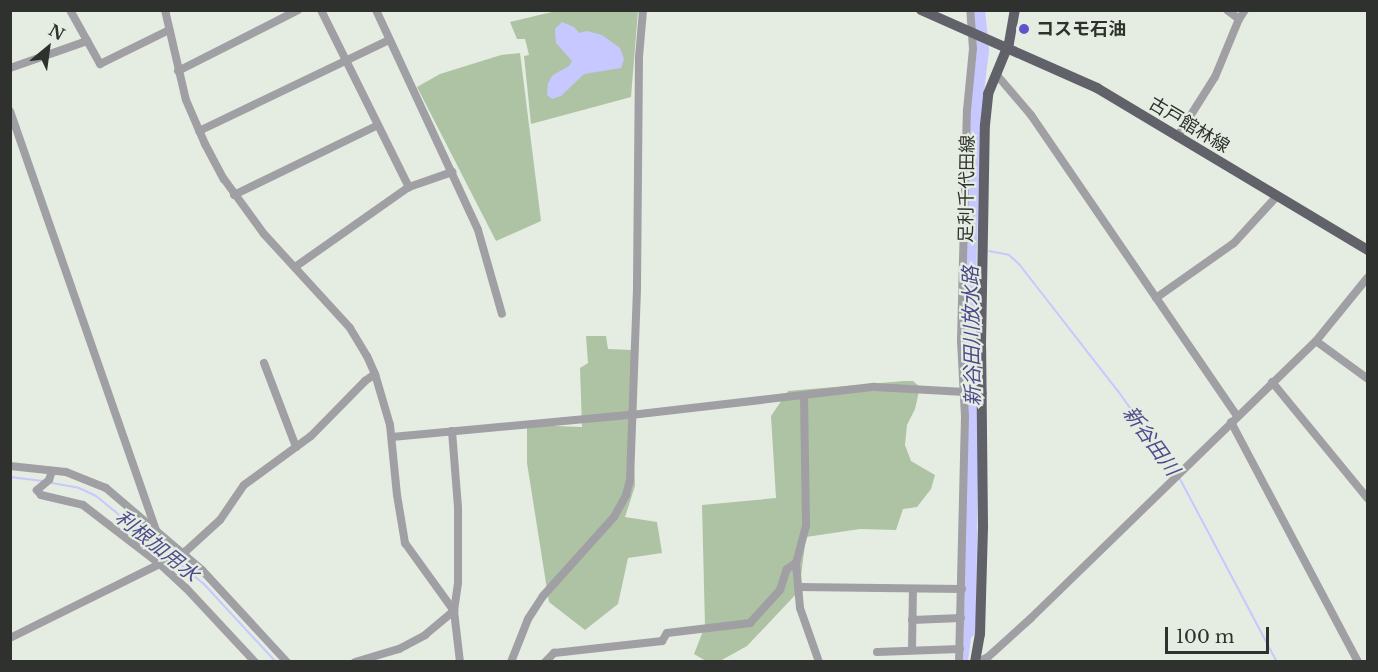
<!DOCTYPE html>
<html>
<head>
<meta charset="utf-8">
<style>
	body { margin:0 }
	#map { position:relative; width:1378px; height:672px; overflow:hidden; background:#e5ede2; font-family:"Libre Baskerville","Noto Sans JP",serif }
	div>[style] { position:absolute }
	.green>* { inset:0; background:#adc3a4 }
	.water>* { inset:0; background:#c7c8ff }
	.stream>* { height:2px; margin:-1px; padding:0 1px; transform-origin:1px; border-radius:1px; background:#c7c8ff }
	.river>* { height:12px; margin:-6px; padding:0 6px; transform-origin:6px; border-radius:6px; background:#c7c8ff }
	.minor>* { height:8px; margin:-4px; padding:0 4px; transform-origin:4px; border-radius:4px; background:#9f9fa4 }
	.major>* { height:10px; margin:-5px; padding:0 5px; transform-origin:5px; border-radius:5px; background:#61616a }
	.dots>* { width:16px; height:16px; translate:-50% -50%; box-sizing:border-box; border:3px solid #e5ede2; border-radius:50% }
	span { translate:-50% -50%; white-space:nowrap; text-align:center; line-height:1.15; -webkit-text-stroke:4.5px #e5ede2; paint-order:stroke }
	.poi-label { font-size:18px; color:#2e312d; font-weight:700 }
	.left { translate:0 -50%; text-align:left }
	.street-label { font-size:18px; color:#2e312d }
	.water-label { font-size:20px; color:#4e4a8c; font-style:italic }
	.frame { position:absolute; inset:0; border:12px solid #2e312d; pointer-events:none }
	.north { position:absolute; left:18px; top:18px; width:60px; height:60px; -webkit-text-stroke:4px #e5ede2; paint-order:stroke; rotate:29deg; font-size:16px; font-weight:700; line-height:24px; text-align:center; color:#2e312d }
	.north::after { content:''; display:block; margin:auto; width:21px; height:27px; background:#2e312d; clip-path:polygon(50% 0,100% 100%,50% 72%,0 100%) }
	.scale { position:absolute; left:1165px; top:627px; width:104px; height:27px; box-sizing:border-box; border:3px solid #2e312d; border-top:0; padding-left:8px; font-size:18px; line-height:21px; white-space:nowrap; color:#2e312d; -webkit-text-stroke:4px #e5ede2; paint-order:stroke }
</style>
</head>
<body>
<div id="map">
	<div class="green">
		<div style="clip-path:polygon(556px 11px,638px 11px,631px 97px,531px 124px,524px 56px,529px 55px,525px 39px,517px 39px,510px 22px)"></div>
		<div style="clip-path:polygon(520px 53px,541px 221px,496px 241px,417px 87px,440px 74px,501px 55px)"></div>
		<div style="clip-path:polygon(586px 336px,606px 336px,608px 349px,632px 350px,631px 404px,635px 486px,625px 517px,657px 522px,662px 553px,628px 558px,618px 604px,585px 630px,549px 602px,527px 463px,527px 425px,582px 427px,580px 368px,588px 363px)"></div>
		<div style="clip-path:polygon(904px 381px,913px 381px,920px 387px,915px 409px,907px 425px,905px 445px,911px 461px,935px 475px,931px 489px,917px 507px,903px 509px,896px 530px,860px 529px,806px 537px,799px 591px,747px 646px,720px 661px,706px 661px,694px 654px,705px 626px,702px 505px,776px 498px,771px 416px,788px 391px)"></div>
	</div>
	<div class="water">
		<div style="clip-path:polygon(562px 22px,574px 27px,579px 33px,587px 31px,602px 35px,620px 48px,624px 59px,621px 68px,584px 74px,561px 96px,552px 99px,547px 95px,548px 83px,553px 75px,569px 66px,572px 61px,556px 43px,555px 29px)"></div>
		<div style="clip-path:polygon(964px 606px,976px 607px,975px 634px,971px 638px,968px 661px,963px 662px)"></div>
	</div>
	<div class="stream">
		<div style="left:989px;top:251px;width:20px;rotate:11deg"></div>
		<div style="left:1009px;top:255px;width:13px;rotate:42deg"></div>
		<div style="left:1019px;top:264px;width:161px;rotate:52.1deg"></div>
		<div style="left:1118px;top:391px;width:102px;rotate:54.6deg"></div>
		<div style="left:10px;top:477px;width:33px;rotate:7deg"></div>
		<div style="left:1180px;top:479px;width:207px;rotate:62.1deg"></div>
		<div style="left:52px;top:483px;width:27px;rotate:10deg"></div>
		<div style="left:79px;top:488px;width:19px;rotate:25deg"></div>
		<div style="left:96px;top:496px;width:95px;rotate:39deg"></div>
		<div style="left:174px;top:559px;width:38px;rotate:40deg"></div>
		<div style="left:203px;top:583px;width:108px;rotate:47.3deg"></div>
	</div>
	<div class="river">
		<div style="left:970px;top:621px;width:234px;rotate:-89.3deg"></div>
		<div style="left:973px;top:387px;width:110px;rotate:-91.6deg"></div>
		<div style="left:970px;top:277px;width:160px;rotate:-88.2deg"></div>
		<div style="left:975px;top:117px;width:67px;rotate:-83.2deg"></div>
		<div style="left:983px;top:50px;width:40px;rotate:-95.7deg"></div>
	</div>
	<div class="minor">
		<div style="left:70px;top:10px;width:62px;rotate:60.9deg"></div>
		<div style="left:100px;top:64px;width:77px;rotate:-26.2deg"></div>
		<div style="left:165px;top:10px;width:92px;rotate:76.9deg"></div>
		<div style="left:186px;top:100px;width:48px;rotate:66.6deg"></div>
		<div style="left:205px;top:144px;width:40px;rotate:62deg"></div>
		<div style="left:224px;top:179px;width:68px;rotate:54deg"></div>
		<div style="left:264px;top:234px;width:127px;rotate:47.5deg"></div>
		<div style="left:350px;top:328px;width:33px;rotate:59deg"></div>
		<div style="left:367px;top:356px;width:20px;rotate:66deg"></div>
		<div style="left:375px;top:374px;width:53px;rotate:73.6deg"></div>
		<div style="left:390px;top:425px;width:70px;rotate:84.3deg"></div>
		<div style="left:397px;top:495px;width:49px;rotate:80.5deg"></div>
		<div style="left:405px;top:543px;width:84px;rotate:54.2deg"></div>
		<div style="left:321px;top:10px;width:198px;rotate:63.6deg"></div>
		<div style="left:376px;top:10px;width:242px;rotate:65.1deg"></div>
		<div style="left:478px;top:230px;width:87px;rotate:74.1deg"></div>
		<div style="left:1227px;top:10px;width:15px;rotate:37deg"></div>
		<div style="left:10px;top:68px;width:82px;rotate:-19.3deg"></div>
		<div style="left:178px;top:71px;width:135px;rotate:-26.9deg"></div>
		<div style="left:996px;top:74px;width:54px;rotate:49.5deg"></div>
		<div style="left:1031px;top:115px;width:365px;rotate:55.6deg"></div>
		<div style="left:10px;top:111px;width:444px;rotate:70.8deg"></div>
		<div style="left:199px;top:131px;width:211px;rotate:-25.6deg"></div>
		<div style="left:1177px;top:137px;width:71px;rotate:-57.7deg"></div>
		<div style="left:1215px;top:77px;width:63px;rotate:-67.5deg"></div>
		<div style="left:1239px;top:19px;width:11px;rotate:-56deg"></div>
		<div style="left:234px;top:195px;width:158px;rotate:-25.9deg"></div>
		<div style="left:295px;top:267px;width:139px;rotate:-35.1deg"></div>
		<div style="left:409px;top:187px;width:46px;rotate:-19.2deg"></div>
		<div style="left:1156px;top:298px;width:95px;rotate:-35.2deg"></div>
		<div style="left:1234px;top:243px;width:64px;rotate:-47.5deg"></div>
		<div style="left:1316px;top:341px;width:64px;rotate:36.2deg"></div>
		<div style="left:264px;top:363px;width:90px;rotate:69.1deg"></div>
		<div style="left:1272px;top:382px;width:151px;rotate:50.6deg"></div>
		<div style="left:804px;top:396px;width:130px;rotate:89.1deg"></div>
		<div style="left:806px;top:526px;width:38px;rotate:105deg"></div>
		<div style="left:796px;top:563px;width:45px;rotate:84.9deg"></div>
		<div style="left:800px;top:608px;width:57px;rotate:70.6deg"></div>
		<div style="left:1231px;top:422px;width:272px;rotate:62.1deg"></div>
		<div style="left:452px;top:431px;width:77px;rotate:85.5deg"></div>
		<div style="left:458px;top:508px;width:75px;rotate:90deg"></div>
		<div style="left:458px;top:583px;width:28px;rotate:98deg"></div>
		<div style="left:454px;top:611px;width:51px;rotate:83.3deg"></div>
		<div style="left:392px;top:437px;width:240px;rotate:-5.3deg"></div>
		<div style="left:631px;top:415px;width:245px;rotate:-6.6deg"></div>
		<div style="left:874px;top:387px;width:109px;rotate:3.2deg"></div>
		<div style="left:10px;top:466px;width:56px;rotate:6.1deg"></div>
		<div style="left:66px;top:472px;width:43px;rotate:21.8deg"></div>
		<div style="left:106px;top:488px;width:126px;rotate:40.5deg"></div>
		<div style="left:202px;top:570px;width:125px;rotate:47.3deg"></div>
		<div style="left:52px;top:471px;width:9px;rotate:108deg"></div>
		<div style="left:49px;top:480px;width:16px;rotate:140deg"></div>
		<div style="left:37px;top:490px;width:6px;rotate:51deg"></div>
		<div style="left:41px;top:495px;width:43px;rotate:13.4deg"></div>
		<div style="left:83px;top:505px;width:97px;rotate:37.5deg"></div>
		<div style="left:160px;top:564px;width:35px;rotate:43deg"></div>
		<div style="left:186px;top:588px;width:101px;rotate:47deg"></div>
		<div style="left:798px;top:587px;width:164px;rotate:0.7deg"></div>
		<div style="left:912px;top:620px;width:49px;rotate:-2.3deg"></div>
		<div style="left:10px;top:638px;width:196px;rotate:-26.3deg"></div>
		<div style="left:186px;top:551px;width:46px;rotate:-42.4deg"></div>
		<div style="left:220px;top:520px;width:42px;rotate:-55.6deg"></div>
		<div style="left:244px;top:485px;width:83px;rotate:-36.2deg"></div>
		<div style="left:311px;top:436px;width:77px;rotate:-45.5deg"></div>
		<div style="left:365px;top:381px;width:12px;rotate:-35deg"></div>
		<div style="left:912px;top:650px;width:61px;rotate:-89.1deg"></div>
		<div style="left:877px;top:652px;width:83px;rotate:-2.1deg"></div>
		<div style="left:355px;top:662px;width:46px;rotate:-16.5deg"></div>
		<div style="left:399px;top:649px;width:30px;rotate:-28deg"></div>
		<div style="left:425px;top:635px;width:38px;rotate:-40deg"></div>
		<div style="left:511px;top:662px;width:46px;rotate:-68.4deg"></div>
		<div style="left:528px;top:619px;width:27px;rotate:-57deg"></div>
		<div style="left:543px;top:596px;width:106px;rotate:-48.1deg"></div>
		<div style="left:614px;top:517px;width:25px;rotate:-61deg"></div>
		<div style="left:626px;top:495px;width:16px;rotate:-75deg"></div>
		<div style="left:630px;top:480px;width:194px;rotate:-87.9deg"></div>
		<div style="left:637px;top:286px;width:229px;rotate:-89.5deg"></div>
		<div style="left:639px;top:57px;width:47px;rotate:-85.1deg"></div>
		<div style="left:545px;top:662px;width:13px;rotate:-45deg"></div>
		<div style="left:554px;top:653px;width:109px;rotate:-6.3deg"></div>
		<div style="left:662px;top:641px;width:9px;rotate:-58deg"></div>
		<div style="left:667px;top:633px;width:84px;rotate:-6.9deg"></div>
		<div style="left:750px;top:623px;width:45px;rotate:-47.7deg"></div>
		<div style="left:780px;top:590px;width:22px;rotate:-72deg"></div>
		<div style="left:787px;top:569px;width:11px;rotate:-34deg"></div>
		<div style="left:959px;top:662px;width:245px;rotate:-88.6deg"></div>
		<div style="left:965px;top:417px;width:76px;rotate:-93deg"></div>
		<div style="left:961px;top:341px;width:81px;rotate:-88.6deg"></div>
		<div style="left:963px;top:260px;width:150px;rotate:-88.5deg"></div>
		<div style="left:967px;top:110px;width:61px;rotate:-84.4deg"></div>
		<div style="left:973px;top:49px;width:39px;rotate:-94deg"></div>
		<div style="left:978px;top:662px;width:11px;rotate:-27deg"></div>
		<div style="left:988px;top:657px;width:57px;rotate:-42.1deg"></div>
		<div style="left:1030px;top:619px;width:399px;rotate:-44.2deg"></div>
		<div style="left:1316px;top:341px;width:82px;rotate:-50.9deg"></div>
	</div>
	<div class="major">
		<div style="left:921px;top:10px;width:193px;rotate:23.9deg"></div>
		<div style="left:1097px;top:88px;width:316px;rotate:30.9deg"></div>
		<div style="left:975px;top:662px;width:28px;rotate:-80deg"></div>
		<div style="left:980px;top:634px;width:107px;rotate:-88.4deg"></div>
		<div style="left:983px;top:527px;width:181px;rotate:-90.6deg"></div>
		<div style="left:981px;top:346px;width:221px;rotate:-89deg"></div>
		<div style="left:985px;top:125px;width:31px;rotate:-84deg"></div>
		<div style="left:988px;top:94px;width:55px;rotate:-67.6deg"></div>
		<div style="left:1009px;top:43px;width:34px;rotate:-80deg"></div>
	</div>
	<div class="dots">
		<div style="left:1024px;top:29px;background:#6153cb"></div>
	</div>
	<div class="poi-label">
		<span class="left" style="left:1036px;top:29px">コスモ石油</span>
	</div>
	<div class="street-label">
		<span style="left:1189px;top:125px;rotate:31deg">古戸館林線</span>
		<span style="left:967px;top:189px;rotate:-89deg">足利千代田線</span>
	</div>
	<div class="water-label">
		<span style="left:972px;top:336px;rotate:-91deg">新谷田川放水路</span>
		<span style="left:1151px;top:441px;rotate:54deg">新谷田川</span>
		<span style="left:157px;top:546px;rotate:39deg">利根加用水</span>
	</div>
	<div class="frame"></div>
	<div class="north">N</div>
	<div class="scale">100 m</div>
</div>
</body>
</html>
